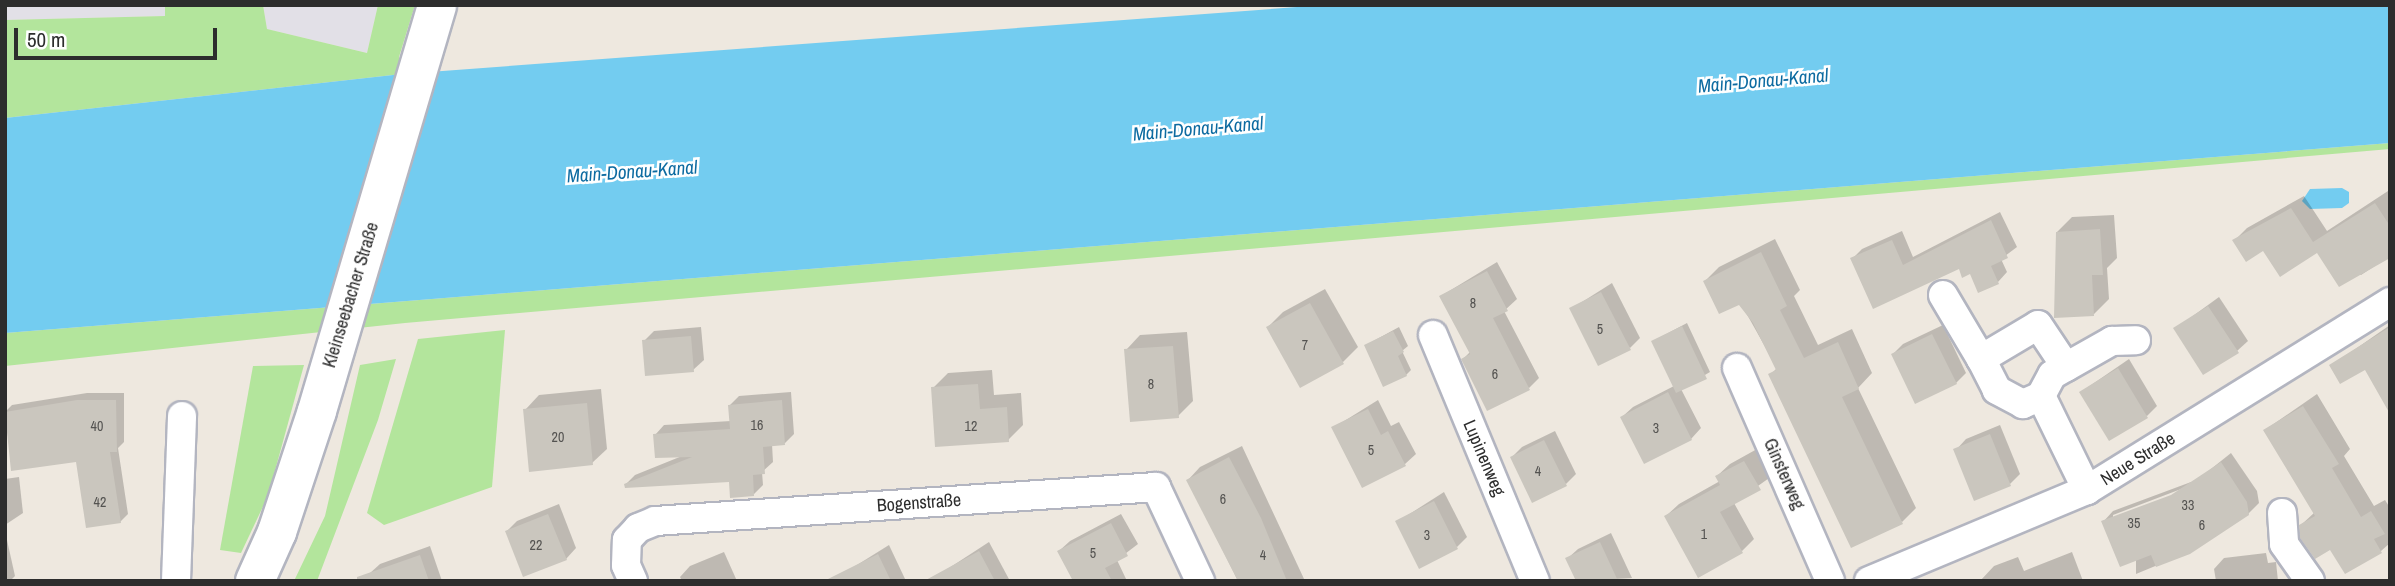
<!DOCTYPE html>
<html>
<head>
<meta charset="utf-8">
<style>
	body { margin:0 }
	#map { position:relative; width:2395px; height:586px; overflow:hidden; background:#eee8df; font-family:"Archivo Narrow",sans-serif }
	div>[style] { position:absolute }
	.industrial>* { inset:0; background:#e2e0e7 }
	.green>* { inset:0; background:#b3e59c }
	.water>* { inset:0; background:#73ccf0 }
	.shadow>* { inset:0; background:#0003 }
	.building>* { inset:0; background:#cac6be }
	.roads { filter:drop-shadow(2px 0 #b3b5c0) drop-shadow(-2px 0 #b3b5c0) drop-shadow(0 2px #b3b5c0) drop-shadow(0 -2px #b3b5c0) }
	.street>* { height:28px; margin:-14px; padding:0 14px; transform-origin:14px; border-radius:14px; background:#fff }
	.secondary>* { height:38px; margin:-19px; padding:0 19px; transform-origin:19px; border-radius:19px; background:#fff }
	span { translate:-50% -50%; white-space:nowrap; text-align:center; line-height:1.15; -webkit-text-stroke:5px #fff; paint-order:stroke }
	.number-label { font-size:14px; color:#545351 }
	.number-label span { -webkit-text-stroke-width:0 }
	.street-label { font-size:18px; color:#2d2d2d }
	.water-label { font-size:19px; color:#0d6ba1; font-style:italic }
	.frame { position:absolute; inset:0; border:7px solid #2d2d2d; pointer-events:none }
	.scale { position:absolute; left:14px; top:28px; width:203px; height:32px; box-sizing:border-box; border:4px solid #2d2d2d; border-top:0; padding-left:9px; font-size:21px; line-height:24px; white-space:nowrap; color:#2d2d2d; -webkit-text-stroke:5px #fff; paint-order:stroke }
</style>
</head>
<body>
<div id="map">
	<div class="industrial">
		<div style="clip-path:polygon(5px 5px,165px 5px,165px 16px,5px 20px)"></div>
		<div style="clip-path:polygon(263px 5px,378px 5px,367px 53px,267px 29px)"></div>
	</div>
	<div class="green">
		<div style="clip-path:polygon(165px 5px,263px 5px,267px 29px,367px 53px,378px 5px,415px 5px,399px 57px,402px 74px,5px 118px,5px 20px,165px 16px)"></div>
		<div style="clip-path:polygon(2390px 143px,2390px 149px,405px 323px,5px 366px,5px 333px)"></div>
		<div style="clip-path:polygon(505px 330px,492px 487px,384px 525px,367px 513px,418px 339px)"></div>
		<div style="clip-path:polygon(396px 359px,378px 420px,317px 581px,294px 581px,325px 516px,360px 365px)"></div>
		<div style="clip-path:polygon(304px 365px,268px 496px,241px 553px,220px 550px,253px 366px)"></div>
	</div>
	<div class="water">
		<div style="clip-path:polygon(1324px 5px,2390px 5px,2390px 143px,5px 333px,5px 118px,402px 74px)"></div>
		<div style="clip-path:polygon(2342px 188px,2349px 192px,2349px 203px,2342px 208px,2310px 209px,2302px 201px,2310px 189px)"></div>
	</div>
	<div class="shadow">
		<div style="clip-path:polygon(2388px 191px,2390px 256px,2361px 275px,2317px 251px,2264px 249px,2234px 241px,2247px 228px,2304px 196px,2327px 231px)"></div>
		<div style="clip-path:polygon(2000px 212px,2017px 247px,2001px 259px,2007px 272px,1998px 282px,1959px 267px,1874px 306px,1852px 259px,1862px 249px,1902px 231px,1913px 257px)"></div>
		<div style="clip-path:polygon(2114px 215px,2117px 258px,2107px 268px,2109px 299px,2094px 314px,2056px 316px,2057px 232px,2072px 217px)"></div>
		<div style="clip-path:polygon(1775px 239px,1800px 290px,1794px 296px,1818px 345px,1852px 329px,1872px 373px,1858px 388px,1916px 508px,1902px 522px,1771px 374px,1777px 368px,1740px 302px,1705px 281px,1719px 267px)"></div>
		<div style="clip-path:polygon(1497px 262px,1517px 299px,1504px 311px,1539px 378px,1529px 388px,1463px 359px,1470px 352px,1441px 296px)"></div>
		<div style="clip-path:polygon(1612px 283px,1640px 338px,1630px 348px,1571px 309px)"></div>
		<div style="clip-path:polygon(1325px 289px,1358px 347px,1343px 362px,1268px 327px,1283px 312px)"></div>
		<div style="clip-path:polygon(2219px 297px,2248px 341px,2237px 351px,2175px 329px)"></div>
		<div style="clip-path:polygon(1687px 323px,1710px 372px,1681px 389px,1701px 428px,1691px 439px,1622px 417px,1633px 407px,1674px 386px,1653px 341px)"></div>
		<div style="clip-path:polygon(1943px 325px,1966px 373px,1956px 383px,1893px 354px,1903px 344px)"></div>
		<div style="clip-path:polygon(2390px 325px,2390px 410px,2366px 367px,2331px 366px)"></div>
		<div style="clip-path:polygon(701px 327px,704px 360px,693px 370px,644px 341px,654px 331px)"></div>
		<div style="clip-path:polygon(1399px 327px,1408px 346px,1402px 351px,1411px 370px,1406px 375px,1366px 345px)"></div>
		<div style="clip-path:polygon(1187px 332px,1193px 401px,1178px 416px,1126px 350px,1140px 335px)"></div>
		<div style="clip-path:polygon(2129px 359px,2157px 406px,2147px 416px,2081px 392px)"></div>
		<div style="clip-path:polygon(992px 370px,994px 395px,1021px 393px,1023px 425px,1008px 440px,933px 388px,948px 373px)"></div>
		<div style="clip-path:polygon(601px 389px,607px 449px,592px 463px,525px 410px,539px 395px)"></div>
		<div style="clip-path:polygon(791px 392px,794px 434px,785px 443px,772px 444px,773px 462px,762px 472px,763px 485px,754px 494px,730px 480px,626px 484px,635px 475px,682px 456px,655px 435px,664px 425px,731px 421px,729px 406px,739px 396px)"></div>
		<div style="clip-path:polygon(87px 393px,124px 393px,124px 442px,118px 448px,128px 514px,120px 522px,78px 460px,12px 469px,5px 412px,12px 405px)"></div>
		<div style="clip-path:polygon(2317px 394px,2350px 449px,2344px 456px,2374px 506px,2385px 500px,2390px 508px,2390px 543px,2381px 551px,2330px 548px,2301px 525px,2315px 512px,2265px 430px)"></div>
		<div style="clip-path:polygon(1378px 400px,1391px 426px,1399px 422px,1416px 454px,1405px 464px,1363px 486px,1333px 428px)"></div>
		<div style="clip-path:polygon(2000px 425px,2020px 474px,2010px 484px,1956px 450px,1966px 439px)"></div>
		<div style="clip-path:polygon(1555px 431px,1576px 474px,1566px 484px,1512px 457px,1522px 447px)"></div>
		<div style="clip-path:polygon(1242px 446px,1305px 581px,1238px 581px,1188px 480px,1200px 467px)"></div>
		<div style="clip-path:polygon(1757px 449px,1772px 476px,1734px 503px,1754px 539px,1742px 551px,1666px 516px,1679px 504px,1720px 481px,1717px 476px,1730px 464px)"></div>
		<div style="clip-path:polygon(2231px 453px,2257px 491px,2259px 503px,2248px 514px,2201px 477px)"></div>
		<div style="clip-path:polygon(19px 477px,23px 513px,5px 525px,5px 479px)"></div>
		<div style="clip-path:polygon(evenodd,2191px 482px,2188px 547px,2177px 557px,2136px 574px,2136px 559px,2103px 522px,2113px 511px,2191px 482px,2189px 486px,2190px 489px,2113px 519px,2113px 515px,2189px 486px)"></div>
		<div style="clip-path:polygon(1444px 492px,1467px 537px,1457px 547px,1397px 522px)"></div>
		<div style="clip-path:polygon(559px 504px,576px 548px,566px 559px,507px 531px,517px 521px)"></div>
		<div style="clip-path:polygon(1121px 514px,1138px 544px,1117px 560px,1127px 581px,1075px 581px,1059px 551px,1070px 541px)"></div>
		<div style="clip-path:polygon(5px 531px,15px 576px,10px 581px,5px 581px)"></div>
		<div style="clip-path:polygon(1611px 533px,1632px 578px,1578px 581px,1567px 559px,1578px 549px)"></div>
		<div style="clip-path:polygon(989px 542px,1010px 581px,952px 581px,946px 570px)"></div>
		<div style="clip-path:polygon(889px 545px,906px 581px,854px 581px,849px 570px)"></div>
		<div style="clip-path:polygon(430px 546px,442px 581px,372px 581px,369px 574px,380px 564px)"></div>
		<div style="clip-path:polygon(724px 552px,737px 581px,682px 581px,680px 577px,690px 566px)"></div>
		<div style="clip-path:polygon(2072px 552px,2083px 581px,1980px 581px,1994px 566px,2018px 557px,2024px 571px)"></div>
		<div style="clip-path:polygon(2266px 553px,2268px 563px,2276px 562px,2278px 581px,2216px 581px,2214px 569px,2224px 558px)"></div>
	</div>
	<div class="building">
		<div style="clip-path:polygon(2375px 203px,2390px 226px,2390px 258px,2339px 287px,2317px 253px,2280px 277px,2263px 251px,2246px 262px,2232px 240px,2291px 208px,2313px 242px)"></div>
		<div style="clip-path:polygon(1991px 220px,2008px 258px,1991px 266px,1999px 284px,1978px 293px,1970px 274px,1962px 278px,1959px 269px,1873px 309px,1850px 258px,1892px 240px,1903px 265px)"></div>
		<div style="clip-path:polygon(2100px 229px,2103px 275px,2092px 275px,2094px 316px,2054px 318px,2056px 232px)"></div>
		<div style="clip-path:polygon(1761px 252px,1787px 306px,1780px 310px,1804px 358px,1838px 342px,1859px 389px,1842px 397px,1903px 524px,1851px 548px,1768px 374px,1776px 370px,1753px 323px,1739px 305px,1719px 314px,1703px 281px)"></div>
		<div style="clip-path:polygon(1487px 271px,1508px 311px,1493px 318px,1530px 390px,1487px 411px,1461px 359px,1470px 354px,1439px 296px)"></div>
		<div style="clip-path:polygon(1601px 292px,1631px 350px,1598px 366px,1569px 308px)"></div>
		<div style="clip-path:polygon(1310px 303px,1344px 364px,1300px 388px,1266px 327px)"></div>
		<div style="clip-path:polygon(2208px 306px,2239px 353px,2203px 375px,2173px 328px)"></div>
		<div style="clip-path:polygon(1682px 326px,1707px 379px,1676px 393px,1651px 341px)"></div>
		<div style="clip-path:polygon(2390px 327px,2390px 414px,2365px 370px,2340px 384px,2329px 365px)"></div>
		<div style="clip-path:polygon(1393px 331px,1404px 352px,1398px 356px,1407px 376px,1383px 387px,1364px 345px)"></div>
		<div style="clip-path:polygon(1932px 334px,1957px 384px,1915px 404px,1891px 354px)"></div>
		<div style="clip-path:polygon(691px 336px,694px 372px,645px 376px,642px 340px)"></div>
		<div style="clip-path:polygon(1173px 346px,1179px 418px,1130px 422px,1124px 349px)"></div>
		<div style="clip-path:polygon(2118px 368px,2148px 418px,2109px 441px,2079px 392px)"></div>
		<div style="clip-path:polygon(978px 384px,980px 409px,1007px 407px,1009px 442px,935px 447px,931px 387px)"></div>
		<div style="clip-path:polygon(1668px 392px,1692px 440px,1644px 464px,1620px 417px)"></div>
		<div style="clip-path:polygon(77px 400px,116px 400px,117px 452px,110px 452px,121px 523px,86px 528px,76px 462px,11px 471px,5px 412px)"></div>
		<div style="clip-path:polygon(782px 400px,785px 445px,763px 447px,765px 474px,753px 475px,754px 496px,730px 498px,729px 482px,625px 488px,624px 484px,692px 457px,655px 458px,653px 434px,730px 429px,728px 405px)"></div>
		<div style="clip-path:polygon(587px 403px,593px 465px,529px 472px,523px 409px)"></div>
		<div style="clip-path:polygon(2303px 406px,2339px 464px,2332px 468px,2361px 517px,2371px 511px,2385px 534px,2374px 539px,2382px 553px,2345px 574px,2330px 550px,2315px 559px,2300px 538px,2299px 525px,2315px 516px,2263px 430px)"></div>
		<div style="clip-path:polygon(1368px 409px,1381px 435px,1388px 431px,1406px 466px,1362px 488px,1331px 427px)"></div>
		<div style="clip-path:polygon(1990px 434px,2011px 486px,1974px 501px,1953px 449px)"></div>
		<div style="clip-path:polygon(1544px 440px,1567px 486px,1532px 503px,1510px 457px)"></div>
		<div style="clip-path:polygon(1229px 457px,1261px 518px,1287px 581px,1238px 581px,1186px 480px)"></div>
		<div style="clip-path:polygon(1744px 461px,1761px 490px,1720px 512px,1743px 553px,1698px 578px,1664px 516px,1720px 485px,1715px 476px)"></div>
		<div style="clip-path:polygon(2221px 462px,2247px 502px,2249px 515px,2190px 554px,2156px 567px,2151px 555px,2120px 567px,2101px 521px,2171px 495px)"></div>
		<div style="clip-path:polygon(1434px 501px,1458px 549px,1419px 569px,1395px 521px)"></div>
		<div style="clip-path:polygon(548px 514px,567px 560px,523px 577px,505px 531px)"></div>
		<div style="clip-path:polygon(1111px 523px,1128px 556px,1105px 568px,1112px 581px,1073px 581px,1057px 551px)"></div>
		<div style="clip-path:polygon(1600px 542px,1618px 581px,1576px 581px,1565px 558px)"></div>
		<div style="clip-path:polygon(979px 551px,995px 581px,924px 581px)"></div>
		<div style="clip-path:polygon(878px 554px,891px 581px,824px 581px)"></div>
		<div style="clip-path:polygon(420px 555px,429px 581px,357px 581px,357px 577px)"></div>
	</div>
	<div class="roads">
		<div class="street">
			<div style="left:1943px;top:295px;width:74px;rotate:59.3deg"></div>
			<div style="left:2038px;top:325px;width:50px;rotate:56.3deg"></div>
			<div style="left:2066px;top:367px;width:16px;rotate:150deg"></div>
			<div style="left:2052px;top:375px;width:24px;rotate:118deg"></div>
			<div style="left:2041px;top:396px;width:20px;rotate:156deg"></div>
			<div style="left:2023px;top:404px;width:30px;rotate:-152deg"></div>
			<div style="left:1997px;top:390px;width:35px;rotate:-117deg"></div>
			<div style="left:1981px;top:359px;width:66px;rotate:-30.8deg"></div>
			<div style="left:1433px;top:335px;width:266px;rotate:67.5deg"></div>
			<div style="left:2066px;top:367px;width:53px;rotate:-29.5deg"></div>
			<div style="left:2112px;top:341px;width:24px;rotate:-2deg"></div>
			<div style="left:1737px;top:368px;width:232px;rotate:66.4deg"></div>
			<div style="left:2041px;top:396px;width:105px;rotate:63.9deg"></div>
			<div style="left:2282px;top:513px;width:31px;rotate:86deg"></div>
			<div style="left:2284px;top:544px;width:45px;rotate:54.9deg"></div>
			<div style="left:176px;top:581px;width:165px;rotate:-87.9deg"></div>
			<div style="left:633px;top:581px;width:17px;rotate:-114deg"></div>
			<div style="left:626px;top:565px;width:25px;rotate:-88deg"></div>
			<div style="left:627px;top:540px;width:16px;rotate:-47deg"></div>
			<div style="left:638px;top:528px;width:18px;rotate:-22deg"></div>
			<div style="left:655px;top:521px;width:502px;rotate:-3.88deg"></div>
			<div style="left:1156px;top:487px;width:104px;rotate:64.9deg"></div>
			<div style="left:1869px;top:581px;width:236px;rotate:-22.7deg"></div>
			<div style="left:2087px;top:490px;width:357px;rotate:-31.8deg"></div>
		</div>
		<div class="secondary">
			<div style="left:255px;top:581px;width:54px;rotate:-65.8deg"></div>
			<div style="left:277px;top:532px;width:127px;rotate:-71.7deg"></div>
			<div style="left:317px;top:411px;width:423px;rotate:-73.5deg"></div>
		</div>
	</div>
	<div class="number-label">
		<span style="left:1473px;top:303px">8</span>
		<span style="left:1600px;top:329px">5</span>
		<span style="left:1305px;top:345px">7</span>
		<span style="left:1495px;top:374px">6</span>
		<span style="left:1151px;top:384px">8</span>
		<span style="left:757px;top:425px">16</span>
		<span style="left:97px;top:426px">40</span>
		<span style="left:971px;top:426px">12</span>
		<span style="left:1656px;top:428px">3</span>
		<span style="left:558px;top:437px">20</span>
		<span style="left:1371px;top:450px">5</span>
		<span style="left:1538px;top:471px">4</span>
		<span style="left:1223px;top:499px">6</span>
		<span style="left:100px;top:502px">42</span>
		<span style="left:2188px;top:505px">33</span>
		<span style="left:2134px;top:523px">35</span>
		<span style="left:2202px;top:525px">6</span>
		<span style="left:1704px;top:534px">1</span>
		<span style="left:1427px;top:535px">3</span>
		<span style="left:536px;top:545px">22</span>
		<span style="left:1093px;top:553px">5</span>
		<span style="left:1263px;top:555px">4</span>
	</div>
	<div class="street-label">
		<span style="left:351px;top:295px;rotate:-73deg">Kleinseebacher Straße</span>
		<span style="left:1484px;top:458px;rotate:67deg">Lupinenweg</span>
		<span style="left:2138px;top:459px;rotate:-32deg">Neue Straße</span>
		<span style="left:1784px;top:474px;rotate:66deg">Ginsterweg</span>
		<span style="left:919px;top:503px;rotate:-4deg">Bogenstraße</span>
	</div>
	<div class="water-label">
		<span style="left:1763px;top:81px;rotate:-5deg">Main-Donau-Kanal</span>
		<span style="left:1198px;top:129px;rotate:-5deg">Main-Donau-Kanal</span>
		<span style="left:632px;top:172px;rotate:-4deg">Main-Donau-Kanal</span>
	</div>
	<div class="frame"></div>
	<div class="scale">50 m</div>
</div>
</body>
</html>
